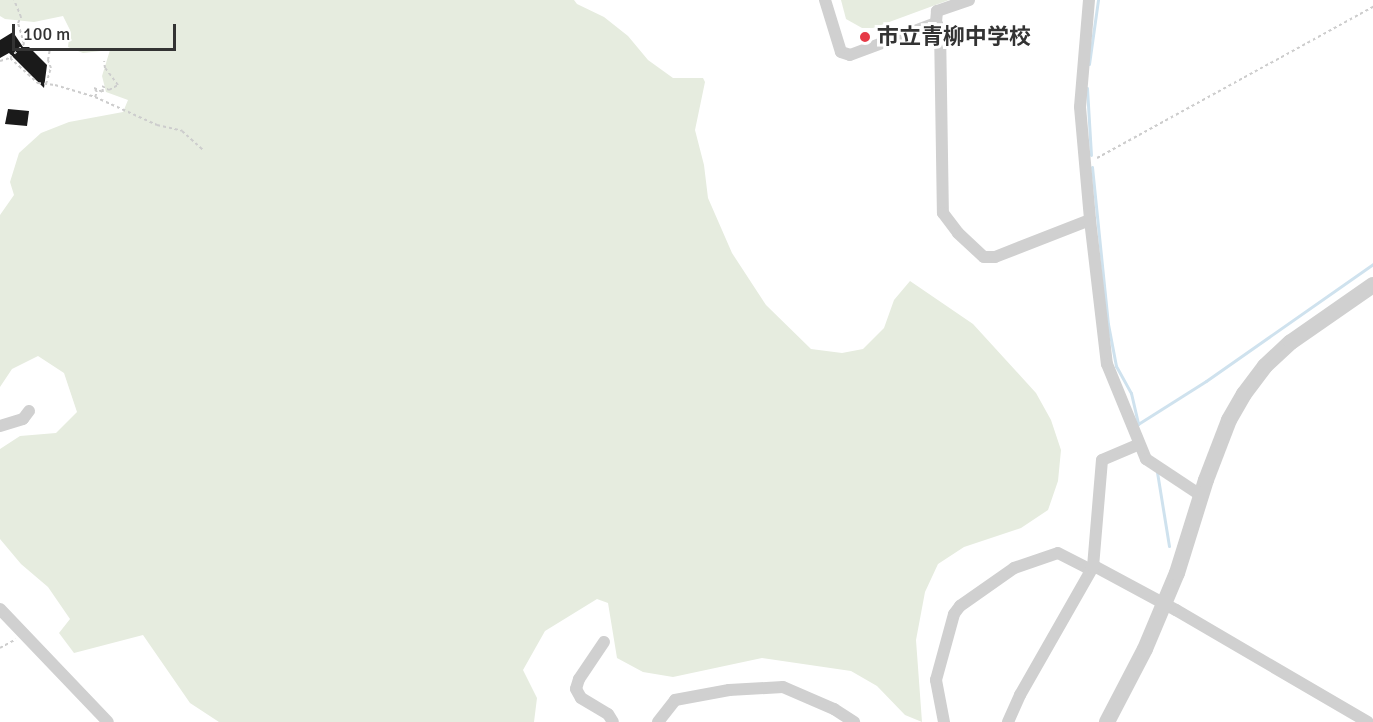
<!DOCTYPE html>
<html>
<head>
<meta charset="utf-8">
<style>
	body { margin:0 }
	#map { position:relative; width:1373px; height:722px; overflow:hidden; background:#fff; font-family:Signika,"Noto Sans JP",sans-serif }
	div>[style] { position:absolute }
	.green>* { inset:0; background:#e6ecdf }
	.stream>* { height:3px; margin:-1.5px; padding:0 1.5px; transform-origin:1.5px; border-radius:1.5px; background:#cfe2ee }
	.building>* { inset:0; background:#1a1a1a }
	.path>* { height:2px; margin-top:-1px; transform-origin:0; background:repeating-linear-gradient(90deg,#cdcdcd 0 3px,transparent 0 6px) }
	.minor>* { height:12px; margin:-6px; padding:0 6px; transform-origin:6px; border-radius:6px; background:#d0d0d0 }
	.tertiary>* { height:16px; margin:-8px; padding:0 8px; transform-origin:8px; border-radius:8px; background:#d0d0d0 }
	.dots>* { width:16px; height:16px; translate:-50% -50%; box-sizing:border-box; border:3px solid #fff; border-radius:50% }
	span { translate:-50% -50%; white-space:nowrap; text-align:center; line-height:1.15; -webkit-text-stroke:6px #fff; paint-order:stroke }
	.poi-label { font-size:22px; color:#333; font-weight:700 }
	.left { translate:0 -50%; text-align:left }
	.scale { position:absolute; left:12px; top:24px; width:164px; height:27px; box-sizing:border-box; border:3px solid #333; border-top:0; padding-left:8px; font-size:18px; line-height:21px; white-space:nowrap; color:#333; -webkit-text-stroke:4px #fff; paint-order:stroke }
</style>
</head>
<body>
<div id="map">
	<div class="green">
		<div style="clip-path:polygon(0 0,574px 0,577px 4px,604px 17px,628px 36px,648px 60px,673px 78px,703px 78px,705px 82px,695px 130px,704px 165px,708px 198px,732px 253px,766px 305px,811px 349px,842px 353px,863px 349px,884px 328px,894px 300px,910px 281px,973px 324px,1036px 393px,1051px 420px,1061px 450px,1058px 481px,1048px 510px,1021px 528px,964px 547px,938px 564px,925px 592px,916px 640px,922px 722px,905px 715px,877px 686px,851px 671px,762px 658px,673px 677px,643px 672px,617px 658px,608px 603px,597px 599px,545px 631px,523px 670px,537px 698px,534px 722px,219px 722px,190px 703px,143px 635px,74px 653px,59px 633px,70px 619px,48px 587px,21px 564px,0 539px,0 449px,20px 436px,56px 433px,77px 412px,64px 373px,38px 356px,12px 369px,0 387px,0 215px,14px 195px,10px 182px,19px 153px,41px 133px,69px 122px,123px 112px,128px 100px,106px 92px,102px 76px,110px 50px,83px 53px,68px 47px,70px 30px,63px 16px,34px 22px,5px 19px,0 16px)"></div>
		<div style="clip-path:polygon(841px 0,949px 0,873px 28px,862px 28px,846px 19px)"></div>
	</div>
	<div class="stream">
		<div style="left:1089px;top:64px;width:65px;rotate:-82deg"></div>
		<div style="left:1087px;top:88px;width:67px;rotate:86.6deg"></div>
		<div style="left:1092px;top:167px;width:158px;rotate:84.2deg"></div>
		<div style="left:1108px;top:324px;width:43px;rotate:79.2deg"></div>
		<div style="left:1116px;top:366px;width:31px;rotate:61deg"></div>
		<div style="left:1131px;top:393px;width:32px;rotate:77deg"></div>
		<div style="left:1138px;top:424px;width:80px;rotate:-32.3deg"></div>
		<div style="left:1206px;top:381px;width:204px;rotate:-35deg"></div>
		<div style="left:1157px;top:472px;width:75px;rotate:80.8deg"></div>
	</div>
	<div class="building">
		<div style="clip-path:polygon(13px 32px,23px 47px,29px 47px,47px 65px,44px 88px,9px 53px,0 58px,0 40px)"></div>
		<div style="clip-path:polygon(8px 109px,29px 111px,27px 126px,5px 124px)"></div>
	</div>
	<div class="path">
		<div style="left:10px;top:58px;width:20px;rotate:-45deg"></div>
		<div style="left:24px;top:44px;width:22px;rotate:-106deg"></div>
		<div style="left:18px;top:23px;width:7px;rotate:-63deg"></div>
		<div style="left:21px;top:17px;width:18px;rotate:-112deg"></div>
		<div style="left:0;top:61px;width:10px;rotate:-17deg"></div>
		<div style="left:10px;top:58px;width:38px;rotate:42deg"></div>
		<div style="left:38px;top:83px;width:17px;rotate:7deg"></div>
		<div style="left:55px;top:85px;width:42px;rotate:16.7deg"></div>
		<div style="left:95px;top:97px;width:68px;rotate:24.3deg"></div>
		<div style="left:157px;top:125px;width:26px;rotate:13deg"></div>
		<div style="left:182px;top:131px;width:28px;rotate:42deg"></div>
		<div style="left:46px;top:84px;width:17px;rotate:-73deg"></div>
		<div style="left:51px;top:68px;width:9px;rotate:-111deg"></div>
		<div style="left:48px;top:60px;width:11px;rotate:-80deg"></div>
		<div style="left:95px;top:97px;width:5px;rotate:-68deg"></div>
		<div style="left:97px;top:92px;width:5px;rotate:-127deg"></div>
		<div style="left:94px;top:88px;width:10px;rotate:24deg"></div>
		<div style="left:103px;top:92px;width:6px;rotate:-99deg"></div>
		<div style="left:102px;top:86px;width:8px;rotate:30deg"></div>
		<div style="left:109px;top:90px;width:10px;rotate:-29deg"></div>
		<div style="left:118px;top:85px;width:21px;rotate:-127deg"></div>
		<div style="left:105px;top:68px;width:7px;rotate:-98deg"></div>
		<div style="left:1097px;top:158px;width:315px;rotate:-28.7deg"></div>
		<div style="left:0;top:648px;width:18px;rotate:-29deg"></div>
	</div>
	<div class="minor">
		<div style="left:825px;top:0;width:54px;rotate:72.9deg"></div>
		<div style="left:841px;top:52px;width:9px;rotate:18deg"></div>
		<div style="left:850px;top:55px;width:92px;rotate:-20.4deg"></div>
		<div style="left:969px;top:0;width:34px;rotate:161deg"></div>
		<div style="left:937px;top:11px;width:12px;rotate:95deg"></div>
		<div style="left:936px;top:23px;width:6px;rotate:51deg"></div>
		<div style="left:940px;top:28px;width:185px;rotate:89.1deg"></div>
		<div style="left:943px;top:213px;width:25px;rotate:53deg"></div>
		<div style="left:958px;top:233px;width:35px;rotate:43deg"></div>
		<div style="left:984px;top:257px;width:11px"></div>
		<div style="left:995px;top:257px;width:102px;rotate:-21.3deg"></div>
		<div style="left:1089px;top:0;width:107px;rotate:94.8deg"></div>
		<div style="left:1080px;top:107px;width:113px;rotate:84.9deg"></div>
		<div style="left:1090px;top:220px;width:145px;rotate:83.3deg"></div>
		<div style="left:1107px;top:364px;width:103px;rotate:67.7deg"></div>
		<div style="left:1146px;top:459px;width:67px;rotate:33.5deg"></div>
		<div style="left:0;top:426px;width:24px;rotate:-17deg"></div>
		<div style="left:23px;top:419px;width:10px;rotate:-53deg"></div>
		<div style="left:0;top:609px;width:156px;rotate:46.3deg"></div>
		<div style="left:604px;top:642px;width:45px;rotate:124deg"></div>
		<div style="left:579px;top:679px;width:10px;rotate:107deg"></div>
		<div style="left:576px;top:689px;width:10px;rotate:61deg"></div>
		<div style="left:581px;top:698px;width:31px;rotate:31deg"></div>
		<div style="left:608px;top:714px;width:9px;rotate:58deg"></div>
		<div style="left:658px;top:722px;width:28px;rotate:-52deg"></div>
		<div style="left:675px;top:700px;width:55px;rotate:-10.5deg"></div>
		<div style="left:729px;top:690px;width:54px;rotate:-3.2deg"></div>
		<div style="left:783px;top:687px;width:56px;rotate:23.3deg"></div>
		<div style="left:834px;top:709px;width:24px;rotate:33deg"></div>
		<div style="left:944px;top:722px;width:43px;rotate:-100.8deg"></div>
		<div style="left:936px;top:680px;width:68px;rotate:-74.7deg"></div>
		<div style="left:954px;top:614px;width:10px;rotate:-53deg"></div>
		<div style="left:960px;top:606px;width:66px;rotate:-35.1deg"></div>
		<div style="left:1014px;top:568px;width:46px;rotate:-18.8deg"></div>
		<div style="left:1058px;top:553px;width:33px;rotate:27deg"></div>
		<div style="left:1087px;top:568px;width:9px;rotate:-6deg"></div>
		<div style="left:1096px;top:567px;width:91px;rotate:28.3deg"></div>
		<div style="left:1176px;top:610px;width:222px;rotate:30.3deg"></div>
		<div style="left:1008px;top:722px;width:30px;rotate:-66deg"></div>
		<div style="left:1020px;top:695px;width:147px;rotate:-60.3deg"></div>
		<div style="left:1093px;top:567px;width:107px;rotate:-85.2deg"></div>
		<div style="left:1102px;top:460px;width:39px;rotate:-23deg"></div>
	</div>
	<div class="tertiary">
		<div style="left:1107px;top:722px;width:82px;rotate:-62.5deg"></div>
		<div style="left:1145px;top:649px;width:82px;rotate:-67.2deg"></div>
		<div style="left:1177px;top:573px;width:97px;rotate:-72.7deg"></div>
		<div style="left:1206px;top:480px;width:64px;rotate:-69deg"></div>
		<div style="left:1229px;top:420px;width:30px;rotate:-60deg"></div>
		<div style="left:1244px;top:394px;width:35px;rotate:-53deg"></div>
		<div style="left:1265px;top:366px;width:35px;rotate:-43deg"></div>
		<div style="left:1291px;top:342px;width:100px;rotate:-34.8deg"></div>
	</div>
	<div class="dots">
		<div style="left:865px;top:37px;background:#e63946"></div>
	</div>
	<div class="poi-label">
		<span class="left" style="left:877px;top:37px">市立青柳中学校</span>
	</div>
	<div class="scale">100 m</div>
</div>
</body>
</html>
